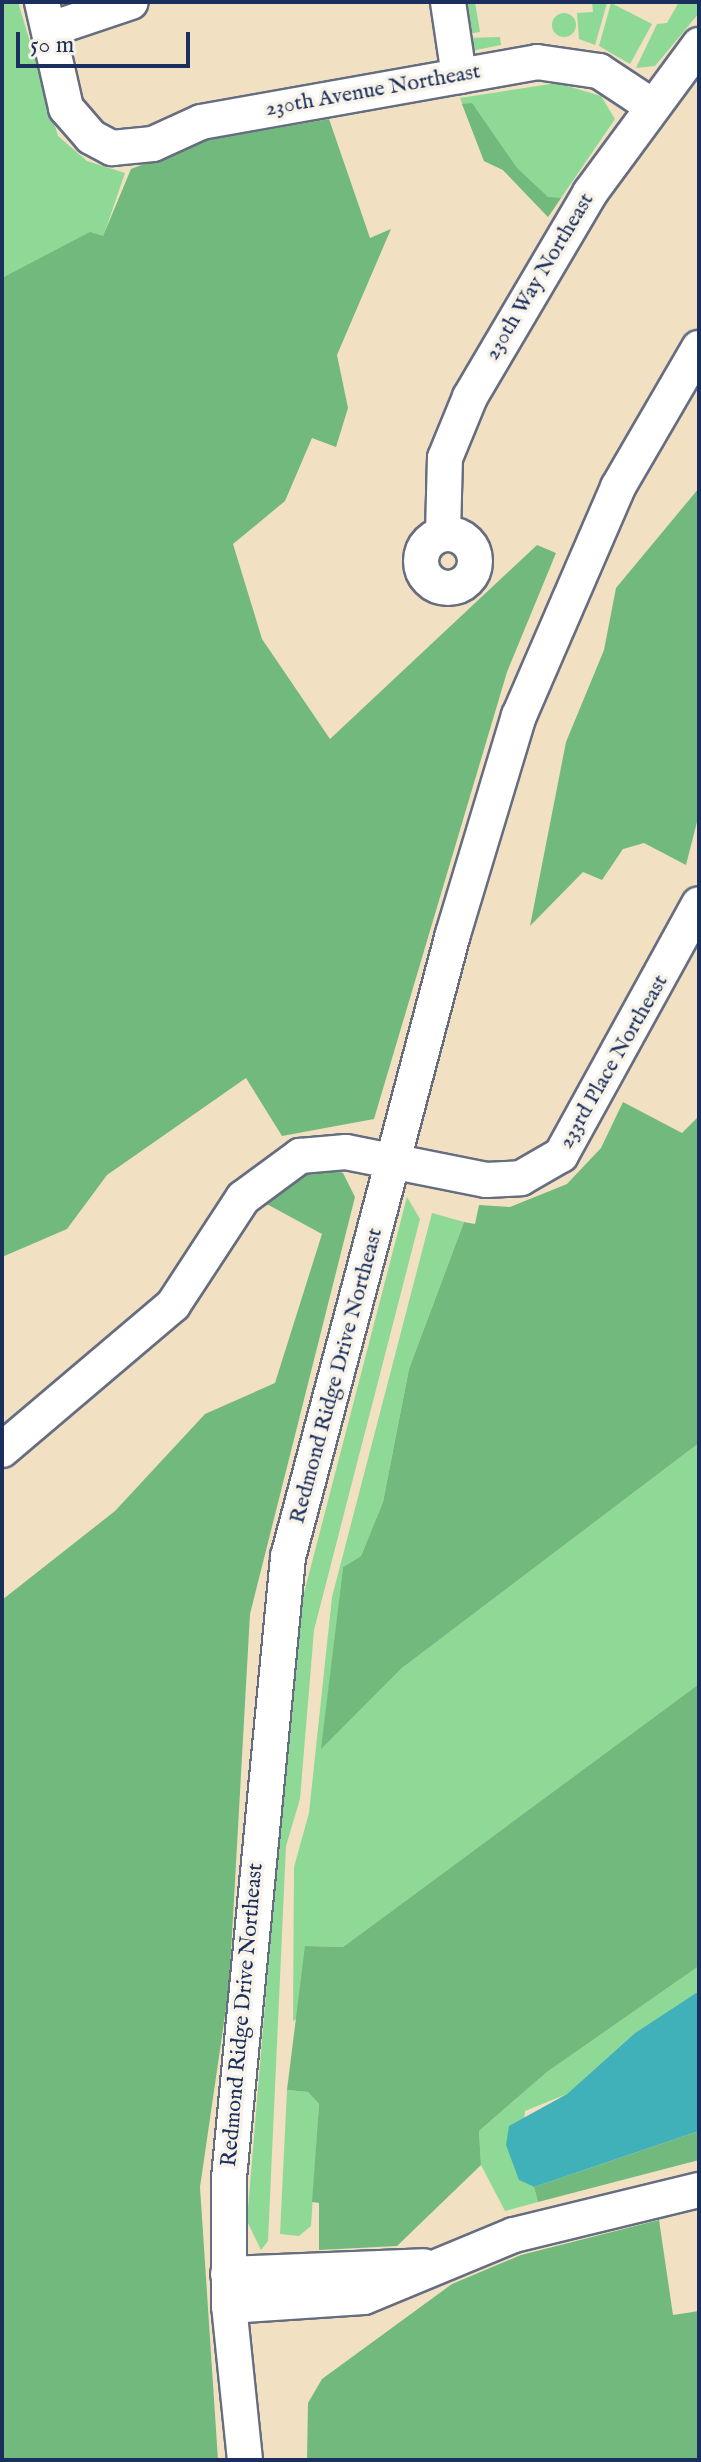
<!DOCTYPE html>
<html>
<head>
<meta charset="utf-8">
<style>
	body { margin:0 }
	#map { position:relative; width:701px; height:2462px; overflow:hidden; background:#f1e0c2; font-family:"IM FELL English",serif }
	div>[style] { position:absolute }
	.green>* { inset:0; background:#8ed995 }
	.round { border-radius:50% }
	.forest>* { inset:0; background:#72b97e }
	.water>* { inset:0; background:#40b1b9 }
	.roads { filter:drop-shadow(2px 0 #666d81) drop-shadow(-2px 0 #666d81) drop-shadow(0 2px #666d81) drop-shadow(0 -2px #666d81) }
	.minor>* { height:34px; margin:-17px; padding:0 17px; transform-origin:17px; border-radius:17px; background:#fff }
	.minor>.ring { margin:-17px; padding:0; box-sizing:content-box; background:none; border:34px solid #fff; border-radius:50% }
	span { translate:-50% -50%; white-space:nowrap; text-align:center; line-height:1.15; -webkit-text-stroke:7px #f7f3e8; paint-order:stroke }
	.street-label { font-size:22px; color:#1b2f5e }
	.frame { position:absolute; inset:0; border:4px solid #1b2f5e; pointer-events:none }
	.scale { position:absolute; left:16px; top:32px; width:174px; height:36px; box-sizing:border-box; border:4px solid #1b2f5e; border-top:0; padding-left:10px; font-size:24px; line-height:28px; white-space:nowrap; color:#1b2f5e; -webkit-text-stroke:6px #f7f3e8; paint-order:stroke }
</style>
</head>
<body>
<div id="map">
	<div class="green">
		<div style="clip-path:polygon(2px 2px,18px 2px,58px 136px,87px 161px,125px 173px,103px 237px,2px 278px)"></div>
		<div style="clip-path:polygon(462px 2px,475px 2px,480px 32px,467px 34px)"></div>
		<div style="clip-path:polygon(592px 2px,607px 3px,595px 45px,579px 39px,577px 13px,593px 12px)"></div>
		<div style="clip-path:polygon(679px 2px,699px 2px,699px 13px,655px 66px,636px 68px,657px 24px,667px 23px)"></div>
		<div style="clip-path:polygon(611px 3px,652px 24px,630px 64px,599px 46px)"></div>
		<div class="round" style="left:552px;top:13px;width:24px;height:24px"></div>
		<div style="clip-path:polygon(500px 37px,501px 45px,466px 52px,464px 38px)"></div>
		<div style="clip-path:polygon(557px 83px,601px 96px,615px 119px,548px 217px,503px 170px,484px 161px,460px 98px)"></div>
		<div style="clip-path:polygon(407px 1197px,420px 1219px,314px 1630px,300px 1799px,286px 1846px,268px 2241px,261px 2250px,247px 2221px,297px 1620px)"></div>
		<div style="clip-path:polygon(432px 1213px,464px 1222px,409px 1369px,383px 1502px,361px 1556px,343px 1567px,322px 1747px,402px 1668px,699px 1443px,699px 1684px,343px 1947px,306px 1946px,302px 2015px,293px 2021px,294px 1867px,309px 1813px,332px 1597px)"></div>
		<div style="clip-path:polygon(699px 1966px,699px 1991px,635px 2033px,567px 2094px,525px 2111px,519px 2180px,534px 2187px,538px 2202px,505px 2211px,481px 2165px,479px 2131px,547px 2072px)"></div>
		<div style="clip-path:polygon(287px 2090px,308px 2092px,319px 2104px,311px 2226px,299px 2236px,280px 2234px)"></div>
	</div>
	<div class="forest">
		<div style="clip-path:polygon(472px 103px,517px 168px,548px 197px,561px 198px,548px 217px,503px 170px,484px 161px,462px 104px)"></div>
		<div style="clip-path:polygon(329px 119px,370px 238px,391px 229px,337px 355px,348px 408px,336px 447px,312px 438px,285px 501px,233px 544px,262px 639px,330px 739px,537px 545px,556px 553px,507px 672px,374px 1119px,282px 1136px,246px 1078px,107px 1175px,67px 1229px,2px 1257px,2px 278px,90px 232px,103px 236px,131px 169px,207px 140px)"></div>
		<div style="clip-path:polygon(699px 488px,699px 814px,686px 865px,644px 843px,623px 849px,602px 880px,583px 872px,530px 926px,566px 742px,604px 650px,616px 588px)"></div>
		<div style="clip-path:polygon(623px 1102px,682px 1133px,699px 1116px,699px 1443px,402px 1668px,321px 1749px,343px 1567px,361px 1556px,383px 1502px,409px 1369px,464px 1222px,475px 1224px,479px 1205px,510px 1207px,567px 1184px,601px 1148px)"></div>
		<div style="clip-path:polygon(328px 1168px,343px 1173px,355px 1197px,250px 1614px,229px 1988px,200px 2187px,218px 2460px,2px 2460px,2px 1600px,115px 1511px,205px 1414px,275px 1383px,322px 1234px,263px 1202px,305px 1173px)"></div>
		<div style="clip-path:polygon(699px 1684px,699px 1966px,547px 2072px,479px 2131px,481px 2165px,397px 2246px,319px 2250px,319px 2203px,312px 2202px,319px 2104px,308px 2092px,287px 2090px,305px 1946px,343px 1947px)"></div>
		<div style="clip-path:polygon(699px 2131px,699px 2160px,538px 2202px,534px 2187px)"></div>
		<div style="clip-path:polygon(659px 2220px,673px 2315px,699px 2311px,699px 2460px,307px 2460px,308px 2403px,322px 2379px,452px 2284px,521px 2255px)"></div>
	</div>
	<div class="water">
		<div style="clip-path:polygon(699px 1991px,699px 2131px,534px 2187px,519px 2180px,506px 2145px,509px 2126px,567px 2094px,635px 2033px)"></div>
	</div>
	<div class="roads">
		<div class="minor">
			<div style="left:42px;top:2px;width:109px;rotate:77.2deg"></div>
			<div style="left:66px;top:108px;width:38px;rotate:49deg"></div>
			<div style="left:91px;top:137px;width:24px;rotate:28deg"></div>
			<div style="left:112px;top:148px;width:41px;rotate:-5.6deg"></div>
			<div style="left:153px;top:144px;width:53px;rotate:-24.6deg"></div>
			<div style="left:201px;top:122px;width:341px;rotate:-10.1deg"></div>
			<div style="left:537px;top:62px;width:63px;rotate:8.3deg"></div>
			<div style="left:599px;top:71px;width:64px;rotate:33.4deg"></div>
			<div style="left:448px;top:2px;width:75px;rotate:81.5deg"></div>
			<div style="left:51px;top:29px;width:84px;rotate:-18.6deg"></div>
			<div style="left:443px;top:533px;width:75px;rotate:-88.5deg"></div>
			<div style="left:445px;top:458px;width:66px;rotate:-67.7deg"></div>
			<div style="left:470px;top:397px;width:237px;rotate:-59.5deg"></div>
			<div style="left:590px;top:193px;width:184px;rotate:-53.6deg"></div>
			<div class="ring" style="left:421px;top:534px;width:20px;height:20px"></div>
			<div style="left:2px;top:1450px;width:224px;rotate:-40.3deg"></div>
			<div style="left:173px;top:1305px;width:128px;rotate:-56.8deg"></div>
			<div style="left:243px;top:1198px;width:71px;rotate:-36.4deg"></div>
			<div style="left:300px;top:1156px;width:46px;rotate:-5deg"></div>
			<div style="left:346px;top:1152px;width:143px;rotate:11.3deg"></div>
			<div style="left:486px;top:1180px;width:35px;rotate:-3deg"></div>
			<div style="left:521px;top:1178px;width:46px;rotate:-29.9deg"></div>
			<div style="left:561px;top:1155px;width:286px;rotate:-61.2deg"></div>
			<div style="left:228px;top:2274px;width:196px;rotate:-2.3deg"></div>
			<div style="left:229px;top:2306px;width:135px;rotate:-3.8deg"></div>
			<div style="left:364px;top:2297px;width:162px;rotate:-22.5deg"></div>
			<div style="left:514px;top:2235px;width:190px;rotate:-13.7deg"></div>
			<div style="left:245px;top:2460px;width:155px;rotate:-95.9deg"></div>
			<div style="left:229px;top:2306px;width:128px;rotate:-90deg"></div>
			<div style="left:229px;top:2178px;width:624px;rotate:-84.57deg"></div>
			<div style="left:288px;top:1557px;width:644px;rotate:-75.17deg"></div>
			<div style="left:453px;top:934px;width:228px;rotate:-73.2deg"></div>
			<div style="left:519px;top:716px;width:249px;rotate:-66.6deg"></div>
			<div style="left:618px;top:487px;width:161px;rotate:-59.8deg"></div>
		</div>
	</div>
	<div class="street-label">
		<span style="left:373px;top:91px;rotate:-10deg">230th Avenue Northeast</span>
		<span style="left:540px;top:277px;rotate:-59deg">230th Way Northeast</span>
		<span style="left:614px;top:1062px;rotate:-60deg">233rd Place Northeast</span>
		<span style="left:337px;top:1376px;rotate:-75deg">Redmond Ridge Drive Northeast</span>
		<span style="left:243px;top:2015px;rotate:-85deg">Redmond Ridge Drive Northeast</span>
	</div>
	<div class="frame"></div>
	<div class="scale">50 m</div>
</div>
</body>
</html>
